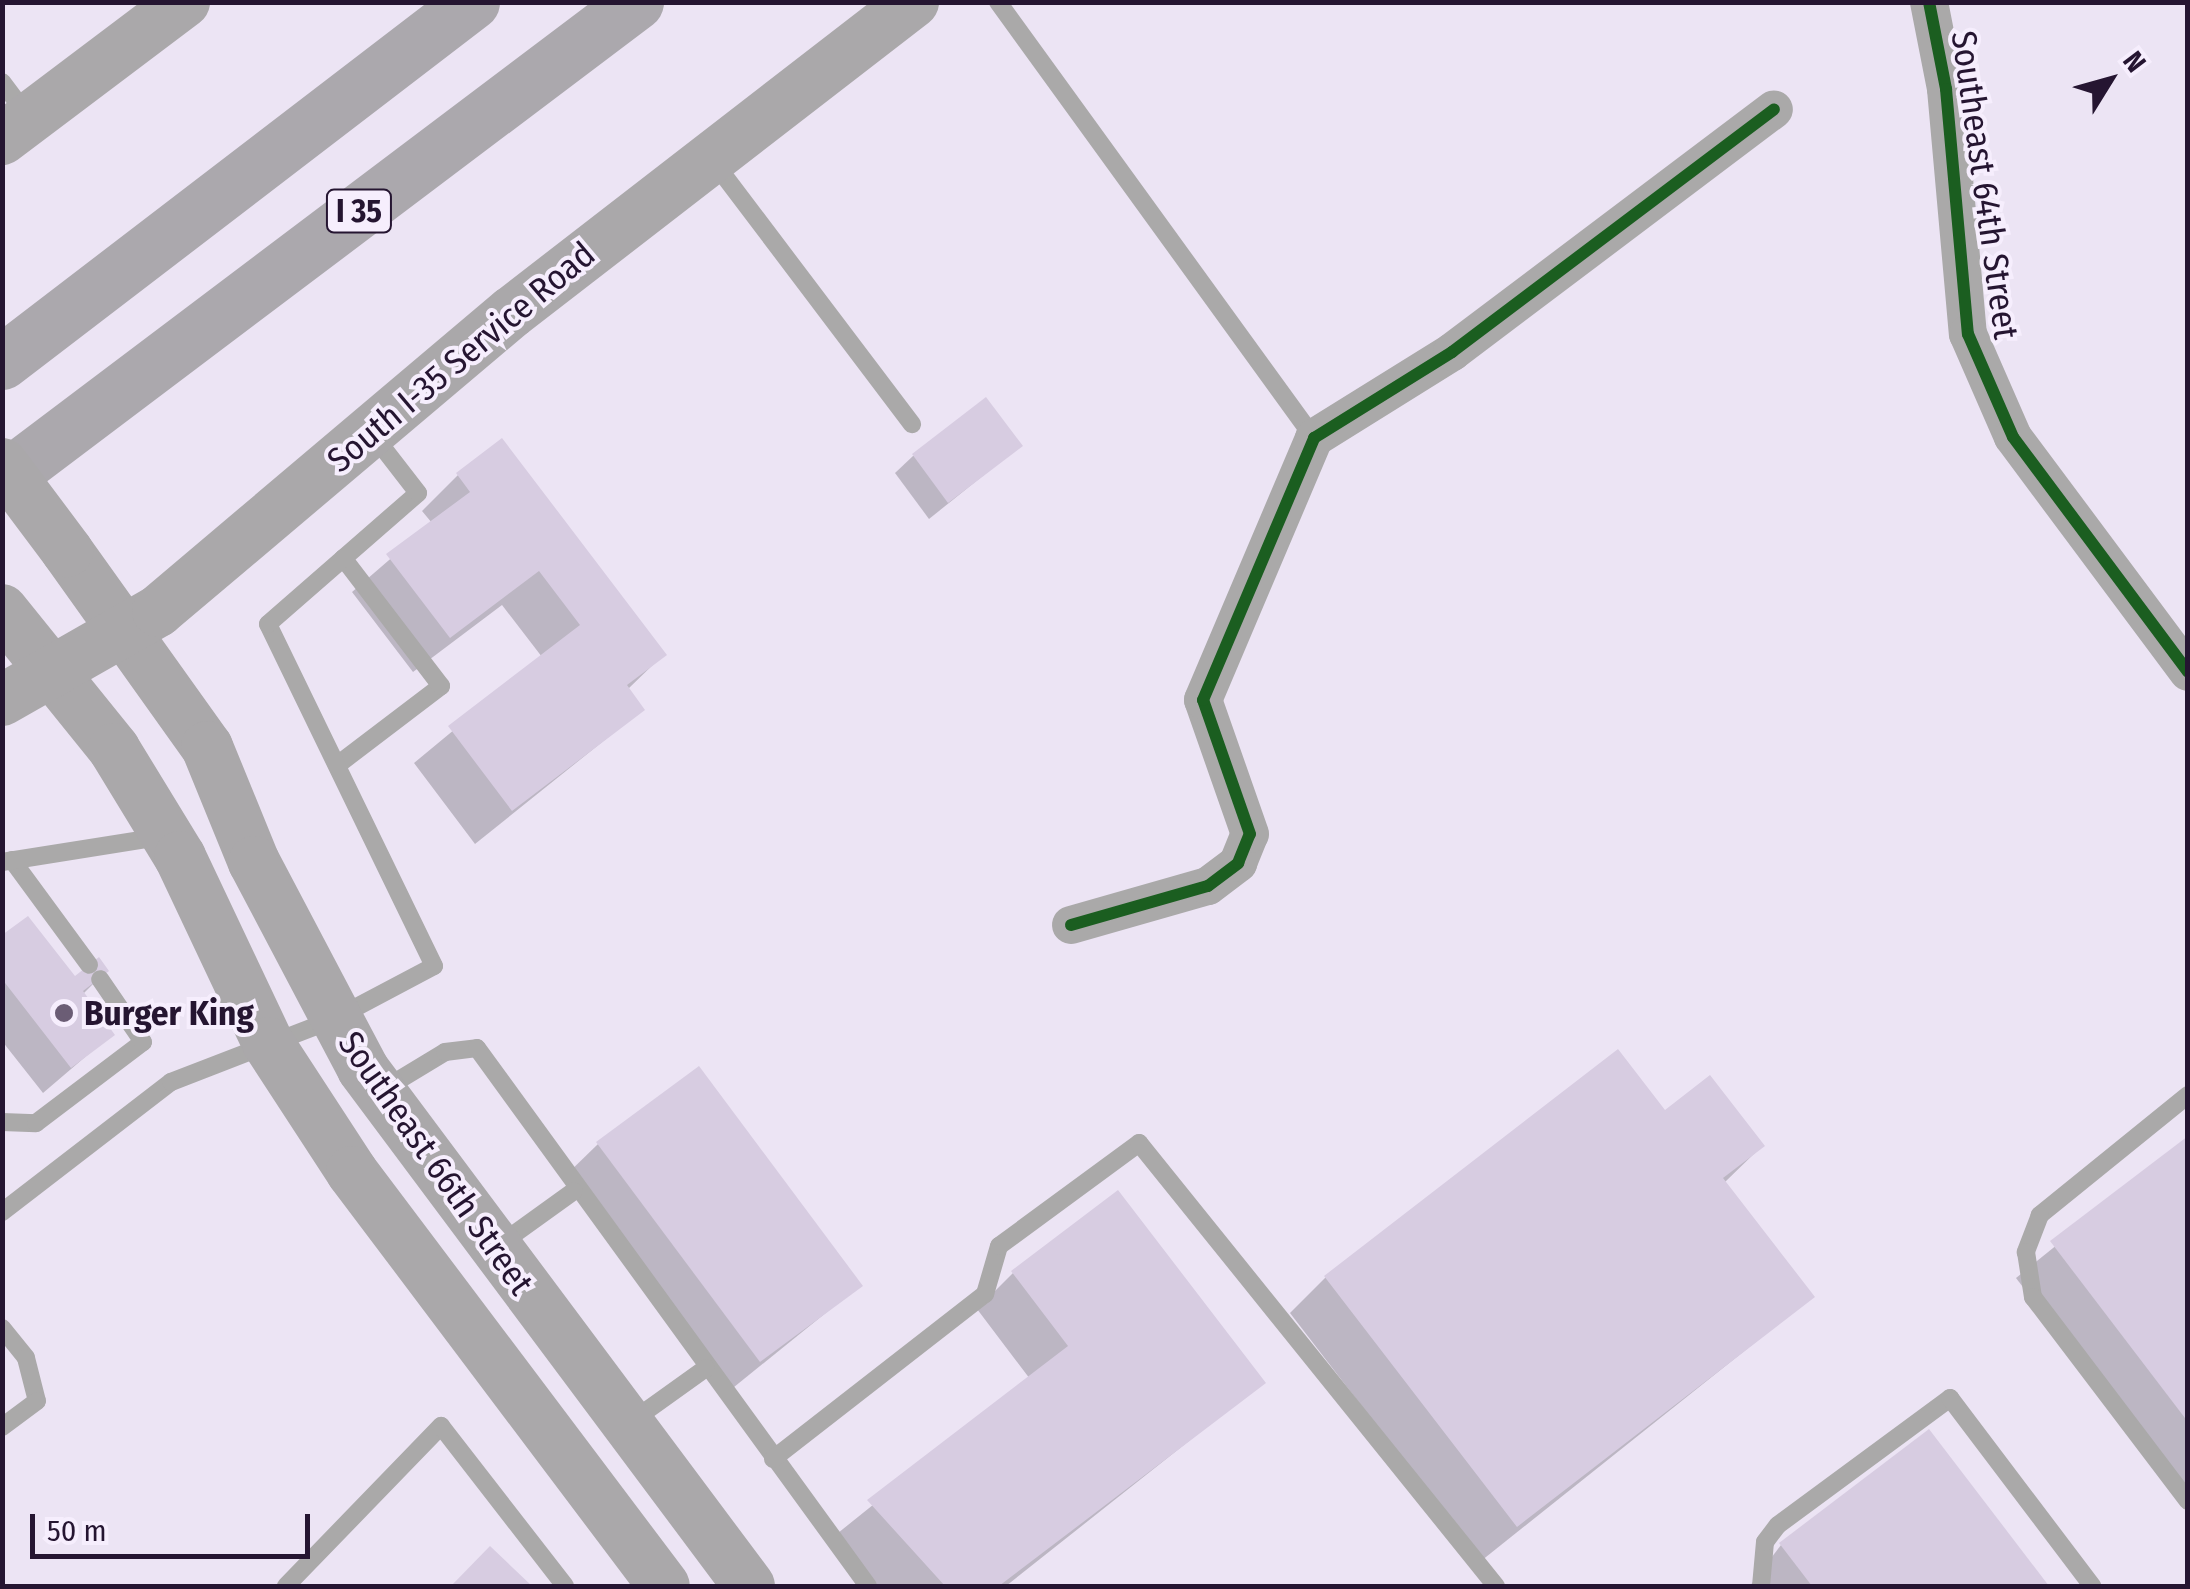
<!DOCTYPE html>
<html>
<head>
<meta charset="utf-8">
<style>
	body { margin:0 }
	#map { position:relative; width:2190px; height:1589px; overflow:hidden; background:#ece4f4; font-family:"Fira Sans Condensed",sans-serif }
	div>[style] { position:absolute }
	.shadow>* { inset:0; background:#0003 }
	.building>* { inset:0; background:#d7cce1 }
	.service>* { height:18px; margin:-9px; padding:0 9px; transform-origin:9px; border-radius:9px; background:#aaa9a9 }
	.minor>* { height:38px; margin:-19px; padding:0 19px; transform-origin:19px; border-radius:19px; background:#aaa9a9 }
	.secondary>* { height:52px; margin:-26px; padding:0 26px; transform-origin:26px; border-radius:26px; background:#aaa8aa }
	.motorway>* { height:55px; margin:-27.5px; padding:0 27.5px; transform-origin:27.5px; border-radius:27.5px; background:#aba8ad }
	.secondary-bridge>* { height:52px; margin:-26px; padding:0 26px; transform-origin:26px; border-radius:26px; background:#aaa8aa }
	.cycleway>* { height:12px; margin:-6px; padding:0 6px; transform-origin:6px; border-radius:6px; background:#1b5e20 }
	.dots>* { width:28px; height:28px; translate:-50% -50%; box-sizing:border-box; border:5px solid #f6eefd; border-radius:50% }
	span { translate:-50% -50%; white-space:nowrap; text-align:center; line-height:1.15; -webkit-text-stroke:8px #f6eefd; paint-order:stroke }
	.shield-label span { padding:2px 8px; background:#f6eefd; border:2px solid; border-radius:8px; -webkit-text-stroke-width:0 }
	.shield-label { font-size:32px; color:#251531; font-weight:700 }
	.street-label { font-size:35px; color:#251531 }
	.poi-label { font-size:35px; color:#251531; font-weight:700 }
	.left { translate:0 -50%; text-align:left }
	.frame { position:absolute; inset:0; border:5px solid #251531; pointer-events:none }
	.north { position:absolute; left:2060px; top:30px; width:100px; height:100px; -webkit-text-stroke:8px #f6eefd; paint-order:stroke; rotate:53deg; font-size:28px; font-weight:700; line-height:40px; text-align:center; color:#251531 }
	.north::after { content:''; display:block; margin:auto; width:35px; height:45px; background:#251531; clip-path:polygon(50% 0,100% 100%,50% 72%,0 100%) }
	.scale { position:absolute; left:30px; top:1514px; width:280px; height:45px; box-sizing:border-box; border:5px solid #251531; border-top:0; padding-left:12px; font-size:30px; line-height:35px; white-space:nowrap; color:#251531; -webkit-text-stroke:8px #f6eefd; paint-order:stroke }
</style>
</head>
<body>
<div id="map">
	<div class="shadow">
		<div style="clip-path:polygon(1020px 446px,929px 519px,895px 473px,913px 456px)"></div>
		<div style="clip-path:polygon(458px 475px,663px 655px,627px 690px,642px 710px,475px 844px,414px 763px,542px 657px,502px 605px,413px 672px,352px 592px,432px 523px,422px 511px)"></div>
		<div style="clip-path:polygon(2px 939px,74px 980px,106px 971px,82px 995px,112px 1034px,43px 1093px,2px 1041px)"></div>
		<div style="clip-path:polygon(1665px 1114px,1762px 1146px,1724px 1183px,1812px 1297px,1481px 1561px,1290px 1313px,1326px 1277px)"></div>
		<div style="clip-path:polygon(2188px 1139px,2188px 1505px,2016px 1278px)"></div>
		<div style="clip-path:polygon(598px 1144px,859px 1286px,723px 1396px,562px 1179px)"></div>
		<div style="clip-path:polygon(1013px 1273px,1262px 1383px,1006px 1586px,876px 1586px,833px 1537px,1030px 1379px,977px 1309px)"></div>
		<div style="clip-path:polygon(1928px 1433px,2046px 1586px,1750px 1586px,1781px 1545px)"></div>
	</div>
	<div class="building">
		<div style="clip-path:polygon(986px 397px,1023px 446px,948px 503px,912px 454px)"></div>
		<div style="clip-path:polygon(502px 438px,667px 655px,627px 685px,645px 710px,512px 811px,448px 726px,580px 625px,539px 571px,450px 638px,386px 554px,470px 492px,456px 473px)"></div>
		<div style="clip-path:polygon(28px 916px,75px 976px,99px 957px,109px 971px,83px 991px,115px 1035px,71px 1068px,2px 979px,2px 935px)"></div>
		<div style="clip-path:polygon(1618px 1049px,1665px 1110px,1710px 1075px,1765px 1146px,1723px 1178px,1815px 1297px,1517px 1527px,1324px 1276px)"></div>
		<div style="clip-path:polygon(699px 1066px,863px 1286px,760px 1362px,596px 1142px)"></div>
		<div style="clip-path:polygon(2188px 1136px,2188px 1422px,2050px 1241px)"></div>
		<div style="clip-path:polygon(1118px 1190px,1266px 1383px,999px 1586px,945px 1586px,867px 1500px,1068px 1346px,1011px 1271px)"></div>
		<div style="clip-path:polygon(1929px 1429px,2049px 1586px,1812px 1586px,1779px 1543px)"></div>
		<div style="clip-path:polygon(490px 1546px,532px 1586px,451px 1586px)"></div>
	</div>
	<div class="service">
		<div style="left:998px;top:2px;width:538px;rotate:54.07deg"></div>
		<div style="left:2px;top:82px;width:40px;rotate:53deg"></div>
		<div style="left:713px;top:161px;width:330px;rotate:52.9deg"></div>
		<div style="left:340px;top:763px;width:127px;rotate:-37.3deg"></div>
		<div style="left:441px;top:686px;width:161px;rotate:-127.4deg"></div>
		<div style="left:12px;top:860px;width:130px;rotate:53.7deg"></div>
		<div style="left:2px;top:862px;width:160px;rotate:-9deg"></div>
		<div style="left:384px;top:1089px;width:71px;rotate:-31.2deg"></div>
		<div style="left:445px;top:1052px;width:32px;rotate:-7deg"></div>
		<div style="left:477px;top:1048px;width:665px;rotate:53.99deg"></div>
		<div style="left:2188px;top:1095px;width:191px;rotate:141deg"></div>
		<div style="left:2040px;top:1215px;width:40px;rotate:111deg"></div>
		<div style="left:2026px;top:1252px;width:46px;rotate:81.2deg"></div>
		<div style="left:2033px;top:1297px;width:256px;rotate:52.8deg"></div>
		<div style="left:2px;top:1122px;width:34px;rotate:2deg"></div>
		<div style="left:36px;top:1123px;width:134px;rotate:-37.1deg"></div>
		<div style="left:143px;top:1042px;width:76px;rotate:-124.3deg"></div>
		<div style="left:2px;top:1212px;width:213px;rotate:-37.6deg"></div>
		<div style="left:171px;top:1082px;width:175px;rotate:-21.1deg"></div>
		<div style="left:334px;top:1019px;width:113px;rotate:-27.9deg"></div>
		<div style="left:434px;top:966px;width:380px;rotate:-115.9deg"></div>
		<div style="left:268px;top:624px;width:199px;rotate:-41.1deg"></div>
		<div style="left:418px;top:493px;width:73px;rotate:-127.8deg"></div>
		<div style="left:499px;top:1245px;width:92px;rotate:-35.8deg"></div>
		<div style="left:2px;top:1328px;width:38px;rotate:51deg"></div>
		<div style="left:26px;top:1358px;width:44px;rotate:75.7deg"></div>
		<div style="left:37px;top:1401px;width:44px;rotate:143.4deg"></div>
		<div style="left:632px;top:1421px;width:91px;rotate:-35.6deg"></div>
		<div style="left:773px;top:1459px;width:269px;rotate:-37.9deg"></div>
		<div style="left:985px;top:1294px;width:50px;rotate:-73.7deg"></div>
		<div style="left:999px;top:1246px;width:174px;rotate:-36.3deg"></div>
		<div style="left:1139px;top:1143px;width:569px;rotate:51.14deg"></div>
		<div style="left:286px;top:1586px;width:223px;rotate:-45.9deg"></div>
		<div style="left:441px;top:1426px;width:202px;rotate:52.2deg"></div>
		<div style="left:1761px;top:1586px;width:44px;rotate:-84.8deg"></div>
		<div style="left:1765px;top:1542px;width:21px;rotate:-53deg"></div>
		<div style="left:1778px;top:1525px;width:214px;rotate:-36.4deg"></div>
		<div style="left:1950px;top:1398px;width:236px;rotate:52.9deg"></div>
	</div>
	<div class="minor">
		<div style="left:1929px;top:2px;width:89px;rotate:78.9deg"></div>
		<div style="left:1946px;top:89px;width:246px;rotate:84.9deg"></div>
		<div style="left:1968px;top:334px;width:112px;rotate:66.4deg"></div>
		<div style="left:2013px;top:437px;width:293px;rotate:53.3deg"></div>
		<div style="left:1071px;top:925px;width:142px;rotate:-15.9deg"></div>
		<div style="left:1208px;top:886px;width:38px;rotate:-37deg"></div>
		<div style="left:1238px;top:863px;width:31px;rotate:-68deg"></div>
		<div style="left:1250px;top:834px;width:142px;rotate:-109.3deg"></div>
		<div style="left:1203px;top:700px;width:285px;rotate:-67deg"></div>
		<div style="left:1314px;top:438px;width:163px;rotate:-31.9deg"></div>
		<div style="left:1452px;top:352px;width:403px;rotate:-37deg"></div>
	</div>
	<div class="secondary">
		<div style="left:2px;top:139px;width:228px;rotate:-37deg"></div>
		<div style="left:67px;top:551px;width:241px;rotate:54.5deg"></div>
		<div style="left:207px;top:747px;width:124px;rotate:67.8deg"></div>
		<div style="left:254px;top:862px;width:234px;rotate:62.2deg"></div>
		<div style="left:363px;top:1069px;width:645px;rotate:53.25deg"></div>
		<div style="left:2px;top:610px;width:179px;rotate:51.1deg"></div>
		<div style="left:114px;top:749px;width:127px;rotate:58.6deg"></div>
		<div style="left:180px;top:857px;width:206px;rotate:64.7deg"></div>
		<div style="left:268px;top:1043px;width:154px;rotate:56.9deg"></div>
		<div style="left:352px;top:1172px;width:518px;rotate:53deg"></div>
		<div style="left:2px;top:700px;width:180px;rotate:-29.7deg"></div>
		<div style="left:158px;top:611px;width:463px;rotate:-40.2deg"></div>
		<div style="left:512px;top:312px;width:507px;rotate:-37.71deg"></div>
	</div>
	<div class="motorway">
		<div style="left:2px;top:362px;width:592px;rotate:-37.45deg"></div>
		<div style="left:2px;top:480px;width:794px;rotate:-37.01deg"></div>
	</div>
	<div class="secondary-bridge">
		<div style="left:2px;top:464px;width:109px;rotate:53.2deg"></div>
	</div>
	<div class="cycleway">
		<div style="left:1929px;top:2px;width:89px;rotate:78.9deg"></div>
		<div style="left:1946px;top:89px;width:246px;rotate:84.9deg"></div>
		<div style="left:1968px;top:334px;width:112px;rotate:66.4deg"></div>
		<div style="left:2013px;top:437px;width:293px;rotate:53.3deg"></div>
		<div style="left:1071px;top:925px;width:142px;rotate:-15.9deg"></div>
		<div style="left:1208px;top:886px;width:38px;rotate:-37deg"></div>
		<div style="left:1238px;top:863px;width:31px;rotate:-68deg"></div>
		<div style="left:1250px;top:834px;width:142px;rotate:-109.3deg"></div>
		<div style="left:1203px;top:700px;width:285px;rotate:-67deg"></div>
		<div style="left:1314px;top:438px;width:163px;rotate:-31.9deg"></div>
		<div style="left:1452px;top:352px;width:403px;rotate:-37deg"></div>
	</div>
	<div class="dots">
		<div style="left:64px;top:1013px;background:#6b5d75"></div>
	</div>
	<div class="shield-label">
		<span style="left:359px;top:211px">I 35</span>
	</div>
	<div class="street-label">
		<span style="left:1985px;top:185px;rotate:82deg">Southeast 64th Street</span>
		<span style="left:461px;top:357px;rotate:-40deg">South I-35 Service Road</span>
		<span style="left:436px;top:1163px;rotate:55deg">Southeast 66th Street</span>
	</div>
	<div class="poi-label">
		<span class="left" style="left:84px;top:1013px">Burger King</span>
	</div>
	<div class="frame"></div>
	<div class="north">N</div>
	<div class="scale">50 m</div>
</div>
</body>
</html>
